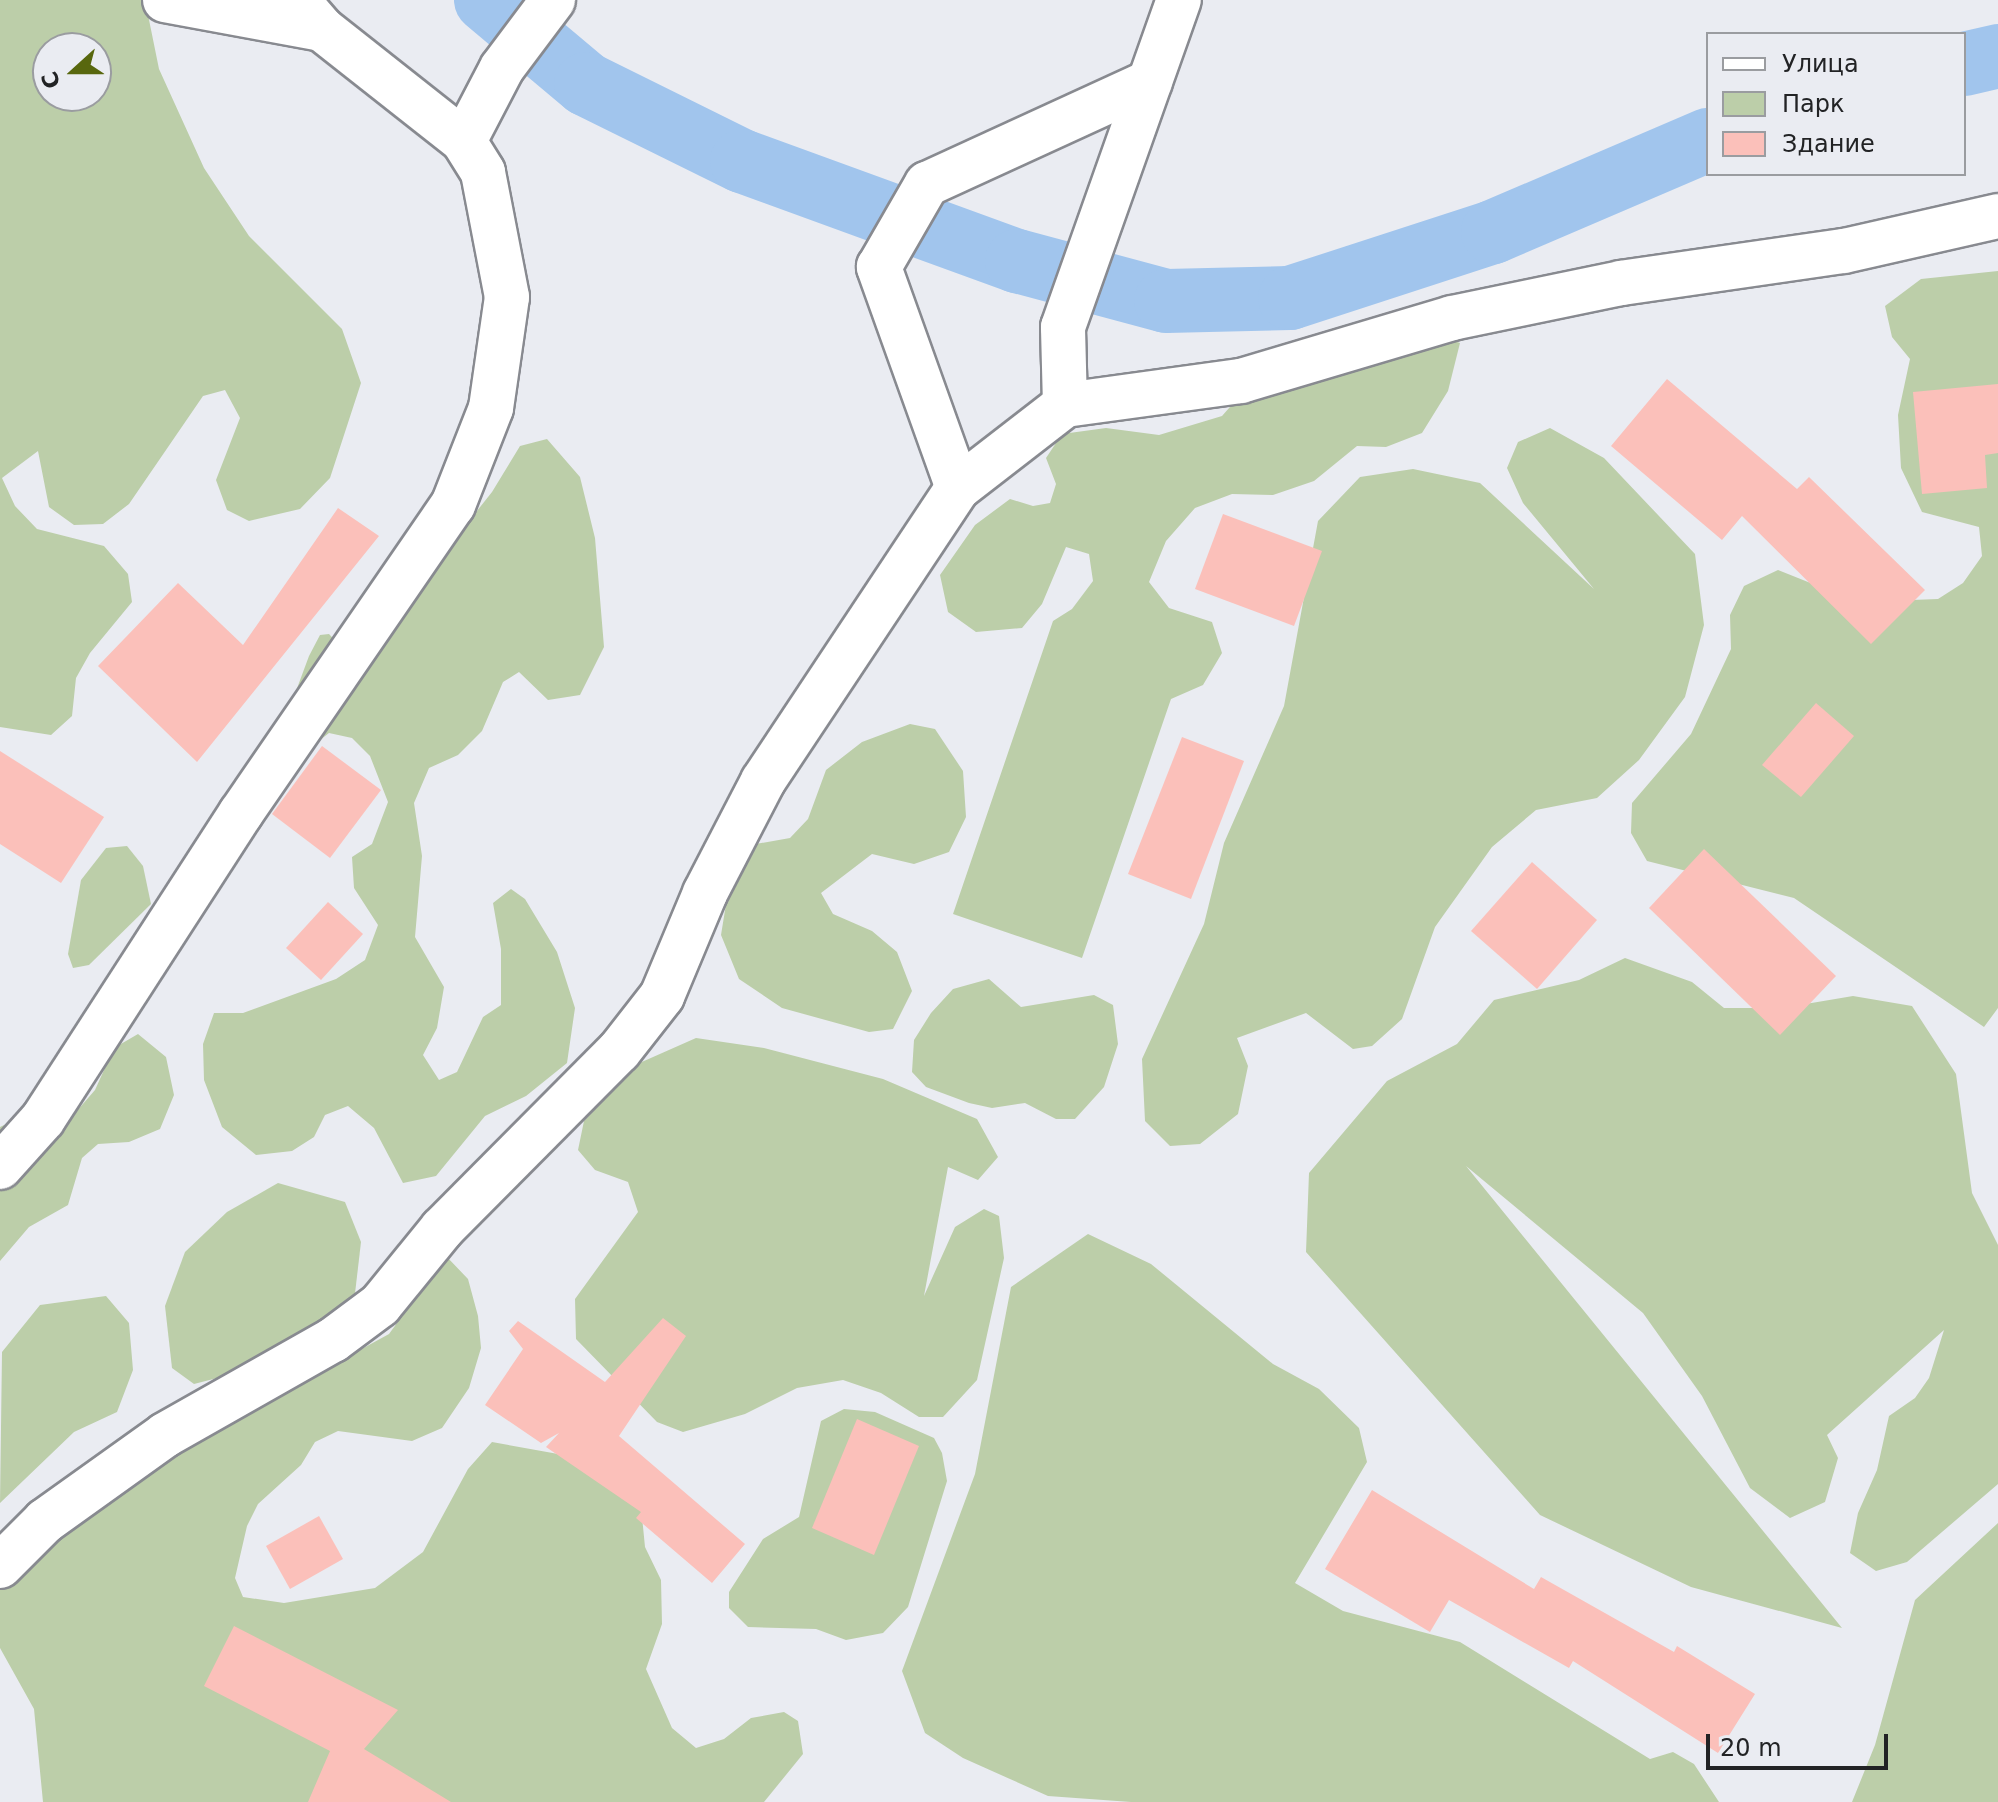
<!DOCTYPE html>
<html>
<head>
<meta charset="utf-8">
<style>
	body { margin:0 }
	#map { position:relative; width:1998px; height:1802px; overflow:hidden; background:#eaecf2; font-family:"DejaVu Sans",sans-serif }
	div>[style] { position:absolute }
	.green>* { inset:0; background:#bccea9 }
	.canal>* { height:64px; margin:-32px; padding:0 32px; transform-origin:32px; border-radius:32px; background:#a1c5ed }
	.building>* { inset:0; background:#fbc0ba }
	.roads { filter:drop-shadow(2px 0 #888a90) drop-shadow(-2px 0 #888a90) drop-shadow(0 2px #888a90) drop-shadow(0 -2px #888a90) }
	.minor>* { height:44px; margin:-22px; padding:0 22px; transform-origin:22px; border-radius:22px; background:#fff }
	span { translate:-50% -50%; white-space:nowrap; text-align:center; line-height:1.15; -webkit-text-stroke:7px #eaecf2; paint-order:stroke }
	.legend { position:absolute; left:1706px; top:32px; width:260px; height:144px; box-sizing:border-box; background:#eaecf2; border:2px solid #9a9ca0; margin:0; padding:10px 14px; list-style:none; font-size:24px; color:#222325 }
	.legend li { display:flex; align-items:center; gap:16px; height:40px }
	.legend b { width:40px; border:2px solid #9a9ca0 }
	.north { position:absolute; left:32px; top:32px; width:80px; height:80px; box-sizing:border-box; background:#eaecf2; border:2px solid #9a9ca0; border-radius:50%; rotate:249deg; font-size:22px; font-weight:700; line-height:32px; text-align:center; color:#222325 }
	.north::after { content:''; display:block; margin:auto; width:28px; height:36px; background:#58670e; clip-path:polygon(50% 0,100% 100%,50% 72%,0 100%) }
	.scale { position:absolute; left:1706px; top:1734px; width:182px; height:36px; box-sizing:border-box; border:4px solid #222325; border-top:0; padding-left:10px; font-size:24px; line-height:28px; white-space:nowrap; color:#222325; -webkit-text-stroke:6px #eaecf2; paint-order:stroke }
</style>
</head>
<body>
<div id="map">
	<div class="green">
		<div style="clip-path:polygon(evenodd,0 0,145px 0,159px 69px,204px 168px,249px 236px,342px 329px,361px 383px,330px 478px,300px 509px,249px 521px,227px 510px,216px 480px,240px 418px,225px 390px,203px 396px,129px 504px,103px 524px,74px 525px,49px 507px,38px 451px,2px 478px,15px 506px,37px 529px,104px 546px,128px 574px,132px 602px,90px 653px,76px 678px,72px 716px,51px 735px,0 727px,0 0,48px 48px,96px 48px,96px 96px,48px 96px,48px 48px)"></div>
		<div style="clip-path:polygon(1998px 271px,1998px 1008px,1984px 1027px,1794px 898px,1647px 861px,1631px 833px,1632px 803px,1691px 734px,1731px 649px,1730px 615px,1744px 586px,1778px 570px,1858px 602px,1938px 599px,1963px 583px,1982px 556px,1979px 527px,1922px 512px,1901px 468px,1898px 415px,1910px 359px,1892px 337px,1885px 306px,1921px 279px)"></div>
		<div style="clip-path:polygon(1436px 334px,1460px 343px,1448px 391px,1422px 433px,1386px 447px,1357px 446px,1314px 481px,1273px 495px,1232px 494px,1195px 508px,1166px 541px,1149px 582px,1169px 608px,1212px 622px,1222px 653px,1203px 685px,1171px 699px,1082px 958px,953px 914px,1053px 621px,1072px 609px,1093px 581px,1089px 554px,1066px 547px,1042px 604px,1022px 628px,976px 632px,948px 612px,940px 575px,975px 525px,1010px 499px,1033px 506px,1050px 503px,1056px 484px,1046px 458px,1062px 434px,1106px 428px,1159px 435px,1222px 416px,1244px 391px)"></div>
		<div style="clip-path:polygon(1550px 428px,1604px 458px,1695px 554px,1704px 625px,1685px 697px,1639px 760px,1597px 798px,1536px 810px,1492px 847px,1435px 927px,1402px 1019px,1372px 1046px,1353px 1049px,1306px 1013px,1237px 1038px,1248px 1066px,1238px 1114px,1200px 1144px,1170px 1146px,1145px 1121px,1142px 1059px,1204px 924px,1224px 843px,1284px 706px,1318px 521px,1360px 477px,1413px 469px,1480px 483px,1594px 589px,1523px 503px,1507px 468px,1518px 442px)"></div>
		<div style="clip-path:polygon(547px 439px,580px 477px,595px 538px,604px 647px,580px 695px,548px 700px,519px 672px,503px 682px,482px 731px,458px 755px,429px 768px,414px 803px,422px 856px,415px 937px,444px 987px,437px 1028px,423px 1055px,439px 1080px,457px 1072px,483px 1017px,501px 1005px,501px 949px,493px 903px,511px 889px,525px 899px,557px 952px,575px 1008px,567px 1063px,526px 1096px,485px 1116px,436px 1176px,403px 1183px,374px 1128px,348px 1106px,325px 1115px,314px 1137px,292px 1151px,256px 1155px,222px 1127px,204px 1080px,203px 1044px,214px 1013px,243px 1013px,336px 979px,365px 960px,378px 925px,354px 888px,352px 857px,372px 844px,388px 802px,370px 756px,352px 738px,329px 733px,311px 747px,296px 744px,296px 691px,309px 656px,320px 635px,329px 634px,348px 654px,385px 627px,492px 492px,520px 446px)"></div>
		<div style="clip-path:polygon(910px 724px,935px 729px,963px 771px,966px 817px,949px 852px,914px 864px,872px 854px,821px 893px,833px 914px,872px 931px,897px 952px,912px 991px,893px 1029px,869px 1032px,782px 1008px,739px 979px,721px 935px,733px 861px,750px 845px,790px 838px,808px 819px,826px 770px,862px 742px)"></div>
		<div style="clip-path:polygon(127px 846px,143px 866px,151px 904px,89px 965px,73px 968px,68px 954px,81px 880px,106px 848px)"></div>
		<div style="clip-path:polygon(1625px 958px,1692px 982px,1724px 1008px,1782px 1008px,1853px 996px,1912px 1006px,1956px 1074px,1972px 1193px,1998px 1245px,1998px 1484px,1907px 1562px,1876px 1571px,1850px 1553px,1858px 1513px,1877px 1470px,1889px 1416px,1915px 1398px,1929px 1378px,1944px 1330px,1827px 1435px,1838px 1458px,1825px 1502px,1790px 1518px,1750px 1488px,1702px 1396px,1643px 1313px,1466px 1166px,1842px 1628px,1691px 1587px,1540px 1515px,1306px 1252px,1309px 1173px,1387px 1081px,1457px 1044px,1494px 1000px,1579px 980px)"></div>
		<div style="clip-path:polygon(989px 979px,1021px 1007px,1094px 995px,1113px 1005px,1118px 1044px,1104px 1087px,1075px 1119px,1056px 1119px,1025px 1103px,992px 1108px,969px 1103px,926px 1087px,912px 1072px,914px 1040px,931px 1013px,953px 989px)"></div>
		<div style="clip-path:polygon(138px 1034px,166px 1057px,174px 1095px,160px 1129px,129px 1142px,98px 1144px,82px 1158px,68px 1205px,29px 1227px,0 1261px,0 1127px,25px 1115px,76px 1112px,95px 1090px,114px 1048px)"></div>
		<div style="clip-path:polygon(696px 1038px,764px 1048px,883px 1079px,977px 1119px,998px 1157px,978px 1180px,948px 1167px,924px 1296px,955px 1227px,984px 1209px,999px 1216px,1004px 1258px,977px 1380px,943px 1417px,919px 1417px,881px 1393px,843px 1380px,797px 1388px,745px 1414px,683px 1432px,657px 1422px,576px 1339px,575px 1299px,638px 1212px,628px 1182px,595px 1170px,578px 1150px,584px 1121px,635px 1065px)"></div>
		<div style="clip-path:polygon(278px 1183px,345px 1202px,361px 1242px,354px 1302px,279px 1362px,194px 1384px,172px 1368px,165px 1306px,185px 1252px,227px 1212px)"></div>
		<div style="clip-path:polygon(1088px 1234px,1151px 1264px,1273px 1364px,1319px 1389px,1359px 1428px,1367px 1462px,1295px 1583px,1343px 1611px,1460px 1642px,1650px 1759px,1673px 1752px,1694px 1764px,1719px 1802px,1131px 1802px,1048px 1796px,963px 1758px,925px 1733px,902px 1671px,975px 1474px,1011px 1287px)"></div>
		<div style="clip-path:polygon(446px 1256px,468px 1279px,478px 1316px,481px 1348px,469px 1388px,442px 1428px,412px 1441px,338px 1431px,315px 1442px,301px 1465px,258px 1504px,247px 1526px,235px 1578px,243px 1597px,284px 1603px,375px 1588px,423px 1552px,468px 1469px,492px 1442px,625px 1466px,639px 1486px,645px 1547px,661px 1580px,662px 1624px,646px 1669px,672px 1728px,696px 1748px,724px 1739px,751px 1718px,784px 1712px,798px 1721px,803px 1754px,764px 1802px,43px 1802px,34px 1709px,0 1648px,0 1589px,24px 1552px,191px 1441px,235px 1423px,281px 1382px,319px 1360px,358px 1351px,389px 1334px)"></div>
		<div style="clip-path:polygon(106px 1296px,129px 1323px,133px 1370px,117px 1412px,74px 1432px,0 1503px,2px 1352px,40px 1305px)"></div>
		<div style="clip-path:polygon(844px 1409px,875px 1412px,934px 1438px,942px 1453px,947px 1481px,908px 1607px,883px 1633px,846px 1640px,816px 1629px,748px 1627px,729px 1608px,729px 1592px,763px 1539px,799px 1517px,821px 1421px)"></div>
		<div style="clip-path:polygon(1998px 1523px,1998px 1802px,1852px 1802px,1875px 1745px,1915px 1600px)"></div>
	</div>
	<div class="canal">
		<div style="left:486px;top:0;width:131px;rotate:40deg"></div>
		<div style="left:586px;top:84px;width:174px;rotate:26.3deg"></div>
		<div style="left:742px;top:161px;width:293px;rotate:20deg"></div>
		<div style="left:1017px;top:261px;width:154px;rotate:15deg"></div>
		<div style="left:1166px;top:301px;width:124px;rotate:-1.4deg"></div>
		<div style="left:1290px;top:298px;width:213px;rotate:-18deg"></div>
		<div style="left:1493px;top:232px;width:234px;rotate:-23.2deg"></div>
		<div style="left:1964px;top:64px;width:35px;rotate:-13deg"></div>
	</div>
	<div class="building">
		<div style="clip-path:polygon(1667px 379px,1797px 489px,1809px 477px,1925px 590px,1871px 644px,1742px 516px,1722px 540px,1611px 446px)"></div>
		<div style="clip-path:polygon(1998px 384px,1998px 453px,1985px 455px,1987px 488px,1922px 494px,1913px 392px)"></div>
		<div style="clip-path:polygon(338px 508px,379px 536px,197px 762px,98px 666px,178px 583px,243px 645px)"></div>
		<div style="clip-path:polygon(1223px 514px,1322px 551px,1294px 626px,1195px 589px)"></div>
		<div style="clip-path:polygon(1816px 703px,1854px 736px,1801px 797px,1762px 765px)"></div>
		<div style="clip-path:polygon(1182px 737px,1244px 761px,1191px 899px,1128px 874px)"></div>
		<div style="clip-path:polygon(322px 746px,381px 790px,330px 858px,272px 814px)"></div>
		<div style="clip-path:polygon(0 751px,104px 817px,61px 883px,0 844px)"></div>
		<div style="clip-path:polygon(1704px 849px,1836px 976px,1780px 1035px,1649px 908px)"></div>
		<div style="clip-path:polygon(1532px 862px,1597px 920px,1537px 989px,1471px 931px)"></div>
		<div style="clip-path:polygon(328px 902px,363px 934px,321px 980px,286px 948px)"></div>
		<div style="clip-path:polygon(663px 1318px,686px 1336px,619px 1436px,745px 1544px,712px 1583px,636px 1518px,641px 1512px,546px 1447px,559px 1433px,541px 1443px,485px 1405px,523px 1349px,509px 1331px,518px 1321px,605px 1382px)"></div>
		<div style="clip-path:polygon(857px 1419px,919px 1446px,874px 1555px,812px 1528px)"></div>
		<div style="clip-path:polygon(1372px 1490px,1534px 1589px,1541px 1577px,1674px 1652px,1677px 1646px,1755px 1694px,1718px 1753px,1573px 1661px,1569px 1668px,1449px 1600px,1430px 1632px,1325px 1569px)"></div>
		<div style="clip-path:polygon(319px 1516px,343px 1559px,290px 1589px,266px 1546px)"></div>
		<div style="clip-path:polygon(234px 1626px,398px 1710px,364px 1749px,451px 1802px,308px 1802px,330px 1751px,204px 1686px)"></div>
	</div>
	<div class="roads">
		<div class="minor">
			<div style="left:165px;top:0;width:160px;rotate:10.5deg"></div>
			<div style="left:297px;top:0;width:38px;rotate:49deg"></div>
			<div style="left:322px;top:29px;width:181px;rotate:38.3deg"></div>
			<div style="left:1065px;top:405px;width:78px;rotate:-91.5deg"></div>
			<div style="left:1063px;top:327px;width:347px;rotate:-70.5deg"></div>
			<div style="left:958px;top:488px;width:235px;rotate:-109.7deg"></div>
			<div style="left:879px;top:267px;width:96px;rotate:-60deg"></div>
			<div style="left:927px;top:184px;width:245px;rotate:-24.6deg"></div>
			<div style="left:0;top:1167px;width:64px;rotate:-48.1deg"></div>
			<div style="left:43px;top:1119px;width:364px;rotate:-57.1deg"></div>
			<div style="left:241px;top:813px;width:374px;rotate:-55.5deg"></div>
			<div style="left:453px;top:505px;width:104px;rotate:-68.6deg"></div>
			<div style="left:491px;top:408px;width:112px;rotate:-81.8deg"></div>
			<div style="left:507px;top:297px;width:127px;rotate:-100.9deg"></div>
			<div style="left:483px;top:172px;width:36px;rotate:-122deg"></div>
			<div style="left:464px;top:141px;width:82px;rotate:-62.5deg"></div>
			<div style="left:502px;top:68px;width:85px;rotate:-53.1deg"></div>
			<div style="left:0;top:1566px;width:64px;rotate:-45deg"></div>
			<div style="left:45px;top:1521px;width:148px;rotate:-35.6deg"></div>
			<div style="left:165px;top:1435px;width:193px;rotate:-29.5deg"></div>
			<div style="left:333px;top:1340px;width:59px;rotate:-36.7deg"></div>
			<div style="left:380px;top:1305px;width:98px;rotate:-50.8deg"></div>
			<div style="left:442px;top:1229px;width:251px;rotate:-45.2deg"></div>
			<div style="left:619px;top:1051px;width:70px;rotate:-52deg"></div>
			<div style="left:662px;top:996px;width:112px;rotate:-67.3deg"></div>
			<div style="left:705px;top:893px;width:126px;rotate:-62.6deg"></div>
			<div style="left:763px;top:781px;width:352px;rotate:-56.4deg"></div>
			<div style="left:958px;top:488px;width:135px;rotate:-37.8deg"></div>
			<div style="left:1065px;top:405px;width:178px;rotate:-7.8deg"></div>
			<div style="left:1241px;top:381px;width:220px;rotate:-16.6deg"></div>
			<div style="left:1452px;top:318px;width:173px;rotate:-11.7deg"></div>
			<div style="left:1621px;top:283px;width:225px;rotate:-8.2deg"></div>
			<div style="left:1844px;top:251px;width:158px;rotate:-12.8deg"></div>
		</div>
	</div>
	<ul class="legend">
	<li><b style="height:10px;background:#fff"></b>Улица</li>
	<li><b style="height:22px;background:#bccea9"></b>Парк</li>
	<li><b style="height:22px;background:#fbc0ba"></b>Здание</li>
	</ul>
	<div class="north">С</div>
	<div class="scale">20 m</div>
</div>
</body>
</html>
